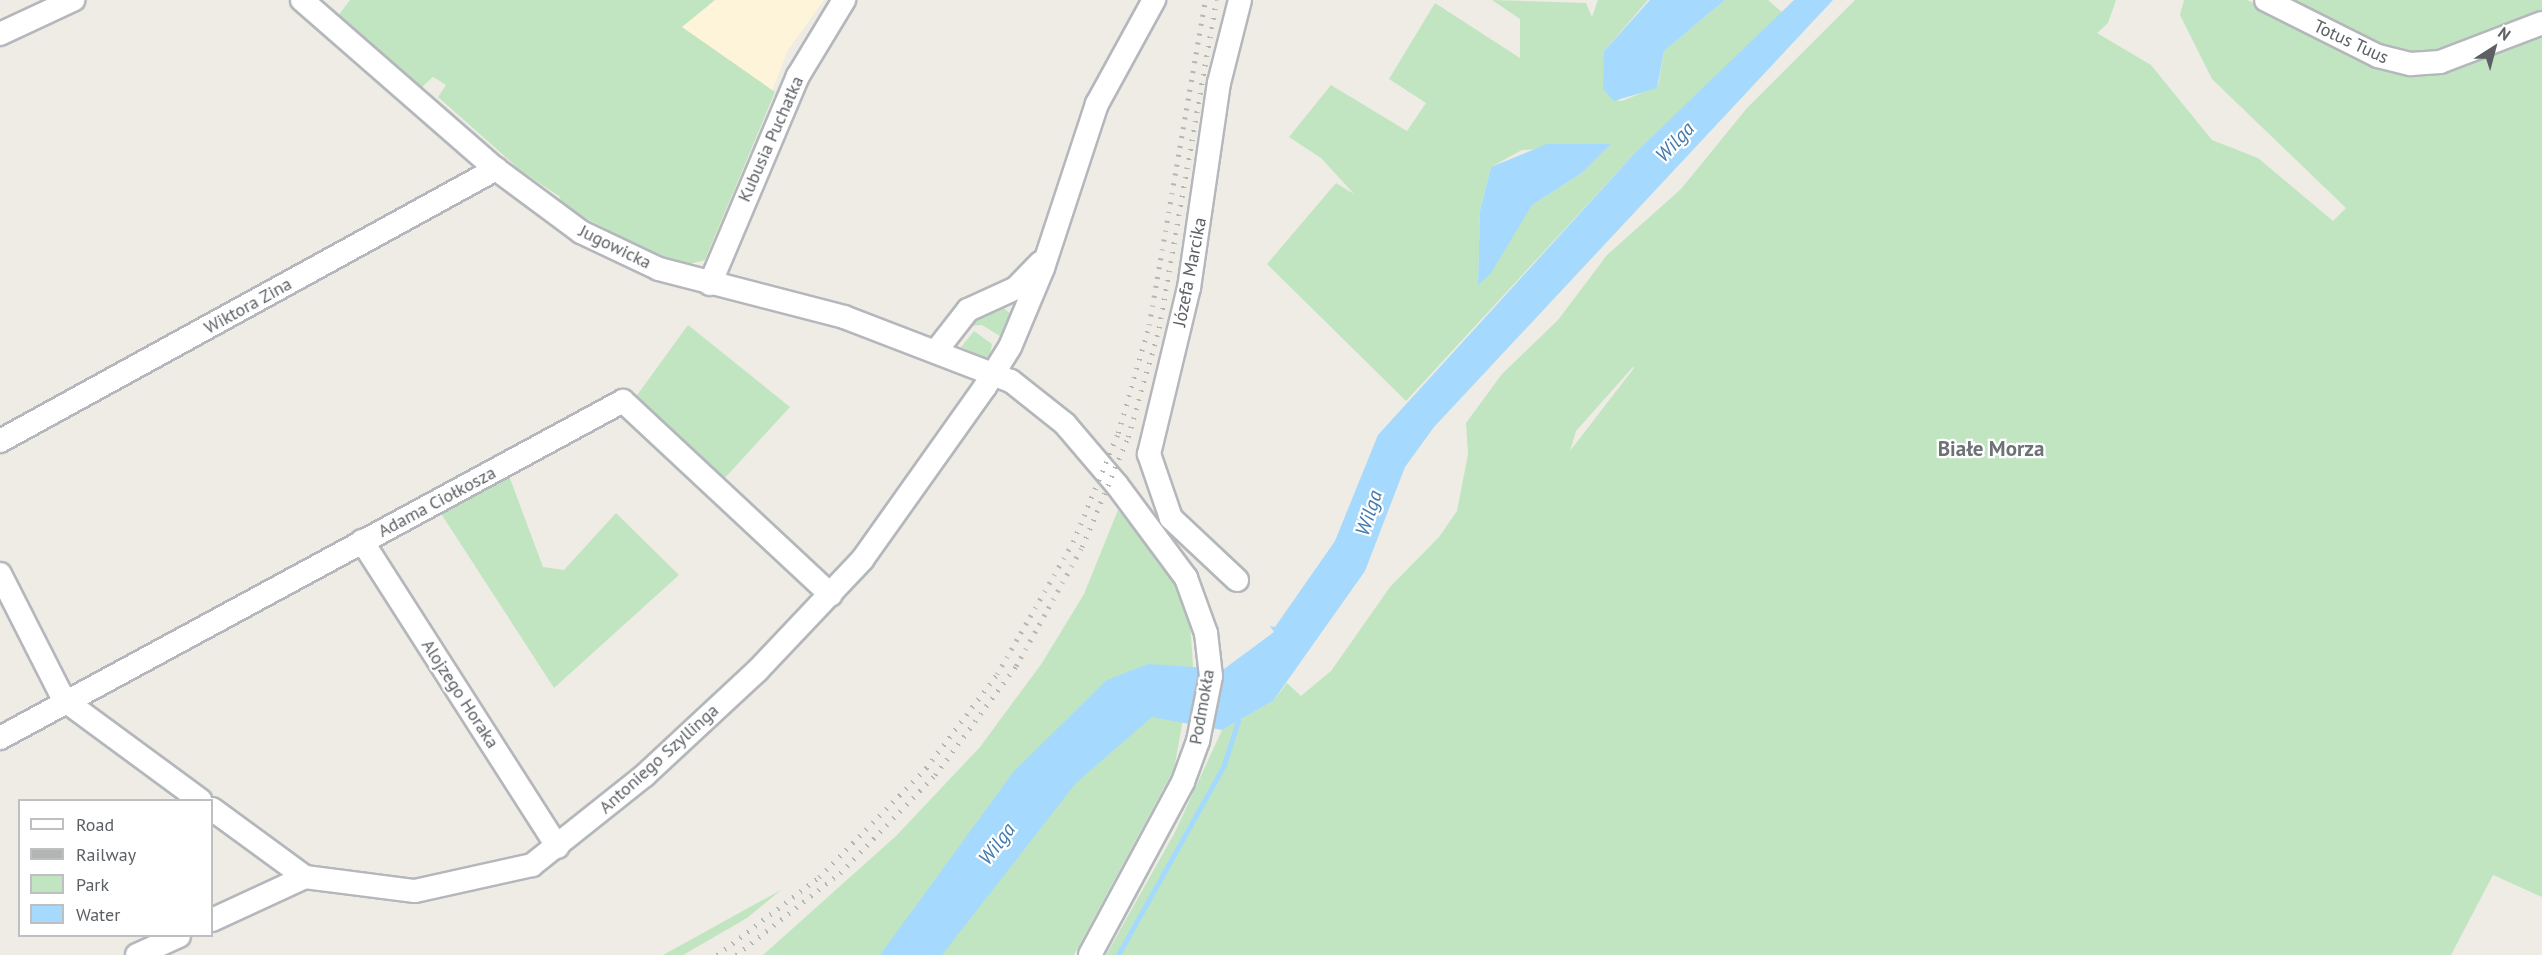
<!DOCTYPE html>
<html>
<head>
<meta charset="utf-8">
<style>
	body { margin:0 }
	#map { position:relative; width:2542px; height:955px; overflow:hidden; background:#eeece4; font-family:"PT Sans",sans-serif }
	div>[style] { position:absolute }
	.commercial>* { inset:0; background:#fdf4da }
	.green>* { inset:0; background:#c2e5c1 }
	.water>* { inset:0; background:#a5d9fd }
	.stream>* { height:4.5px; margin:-2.25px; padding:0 2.25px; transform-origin:2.25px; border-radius:2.25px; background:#a5d9fd }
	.roads { filter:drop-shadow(2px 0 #b4b7bb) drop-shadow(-2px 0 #b4b7bb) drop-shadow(0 2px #b4b7bb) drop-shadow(0 -2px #b4b7bb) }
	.minor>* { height:22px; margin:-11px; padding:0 11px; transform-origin:11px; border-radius:11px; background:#fff }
	.rail>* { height:4.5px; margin-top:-2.25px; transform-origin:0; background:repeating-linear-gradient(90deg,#b3b4b4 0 1.5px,transparent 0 9.5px) }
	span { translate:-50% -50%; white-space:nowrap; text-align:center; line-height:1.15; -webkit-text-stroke:4.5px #fff; paint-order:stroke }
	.street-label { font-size:18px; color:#5c6064 }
	.water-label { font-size:20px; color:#427aaf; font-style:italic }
	.quarter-label { font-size:21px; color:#6d7276; font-weight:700 }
	.legend { position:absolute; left:18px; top:799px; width:195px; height:138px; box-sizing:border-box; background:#fff; border:2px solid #bebfc1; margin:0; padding:8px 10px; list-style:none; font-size:18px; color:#5c6064 }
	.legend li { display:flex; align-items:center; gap:12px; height:30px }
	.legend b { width:30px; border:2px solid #bebfc1 }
	.north { position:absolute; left:2464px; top:18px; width:60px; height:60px; -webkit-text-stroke:4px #fff; paint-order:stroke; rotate:36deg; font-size:16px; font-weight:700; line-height:24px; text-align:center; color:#5c6064 }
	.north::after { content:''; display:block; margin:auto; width:21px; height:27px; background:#5c6064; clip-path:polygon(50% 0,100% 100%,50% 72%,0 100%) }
</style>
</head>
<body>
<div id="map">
	<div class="commercial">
		<div style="clip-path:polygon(624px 0,824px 0,788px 50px,709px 254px,693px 266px,591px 224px)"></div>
	</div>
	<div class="green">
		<div style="clip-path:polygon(350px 0,715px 0,682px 27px,775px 92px,705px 260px,687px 265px,653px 254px,559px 204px,560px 197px,520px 170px,438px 97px,446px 85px,433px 77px,422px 87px,338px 16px)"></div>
		<div style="clip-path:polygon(evenodd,1492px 0,1586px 3px,1592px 17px,1598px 0,1648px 0,1604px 51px,1614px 100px,1622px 101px,1658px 86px,1664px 51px,1725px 0,1768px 0,1783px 13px,1633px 155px,1406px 401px,1267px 264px,1336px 183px,1354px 194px,1321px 158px,1289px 137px,1331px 85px,1407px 131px,1426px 103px,1389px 79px,1435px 3px,1520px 58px,1520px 19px,1492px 0,1610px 145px,1582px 173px,1532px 205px,1478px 284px,1480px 211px,1491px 167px,1522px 150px,1610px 145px)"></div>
		<div style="clip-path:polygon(evenodd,1855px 0,2116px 0,2108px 23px,2097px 33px,2151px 65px,2212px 140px,2258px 158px,2333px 221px,2346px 208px,2212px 79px,2180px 15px,2184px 0,2247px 0,2402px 72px,2542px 32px,2542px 897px,2493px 875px,2451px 955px,1106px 955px,1175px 832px,1222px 730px,1273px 701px,1287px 683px,1301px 696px,1331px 671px,1390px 587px,1439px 537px,1457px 511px,1468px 454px,1466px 423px,1502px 374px,1558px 320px,1607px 255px,1681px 189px,1747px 108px,1855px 0,1633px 367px,1634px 368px,1570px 451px,1576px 431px,1633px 367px)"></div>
		<div style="clip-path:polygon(2280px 0,2542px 0,2542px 13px,2453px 49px,2413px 58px,2388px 55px)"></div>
		<div style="clip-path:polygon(1000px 305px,1012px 315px,1003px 338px,982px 325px,967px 326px)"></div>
		<div style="clip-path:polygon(688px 325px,790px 407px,723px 480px,635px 398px)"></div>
		<div style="clip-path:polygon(974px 331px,992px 344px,989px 359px,961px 347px)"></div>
		<div style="clip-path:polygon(508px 473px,543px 567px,564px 570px,616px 513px,679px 575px,554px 688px,440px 512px)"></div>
		<div style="clip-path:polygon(1118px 510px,1170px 575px,1190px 622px,1193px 665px,1174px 769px,1074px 955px,763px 955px,896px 836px,980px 747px,1042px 663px,1084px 594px)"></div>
		<div style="clip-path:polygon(781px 890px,747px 918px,683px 955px,663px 955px)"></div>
	</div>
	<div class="water">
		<div style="clip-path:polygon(1650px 0,1725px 0,1664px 51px,1657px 88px,1614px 101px,1603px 89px,1604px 51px)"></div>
		<div style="clip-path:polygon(1794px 0,1833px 0,1434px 427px,1405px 467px,1365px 571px,1273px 701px,1222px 730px,1152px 717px,1076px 783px,942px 955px,880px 955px,1014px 771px,1107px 680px,1148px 664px,1224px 669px,1274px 632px,1270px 626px,1275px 627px,1335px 541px,1378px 435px,1633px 155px)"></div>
		<div style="clip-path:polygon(1547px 144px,1611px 144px,1582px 173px,1532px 205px,1491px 273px,1478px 285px,1480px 211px,1491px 167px)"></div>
	</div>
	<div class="stream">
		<div style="left:1118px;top:955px;width:218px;rotate:-60.8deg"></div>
		<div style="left:1224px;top:765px;width:46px;rotate:-72.3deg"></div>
	</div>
	<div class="roads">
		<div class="minor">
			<div style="left:302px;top:0;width:257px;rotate:41.1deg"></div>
			<div style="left:496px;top:169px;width:106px;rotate:36.5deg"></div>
			<div style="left:581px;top:232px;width:86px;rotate:25.4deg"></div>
			<div style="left:659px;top:269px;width:191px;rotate:14.5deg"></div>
			<div style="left:844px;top:317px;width:179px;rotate:21deg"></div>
			<div style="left:1011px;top:381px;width:69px;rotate:38.5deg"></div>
			<div style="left:1065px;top:424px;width:80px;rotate:49.6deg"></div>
			<div style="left:1117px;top:485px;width:116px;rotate:53.4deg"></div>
			<div style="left:1186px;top:578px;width:59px;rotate:70deg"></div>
			<div style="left:1206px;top:633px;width:43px;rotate:83.4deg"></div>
			<div style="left:1211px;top:676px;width:66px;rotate:101.3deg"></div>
			<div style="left:1198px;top:741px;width:44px;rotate:110.1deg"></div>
			<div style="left:1183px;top:782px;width:196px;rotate:118.3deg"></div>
			<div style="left:2266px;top:0;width:125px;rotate:26.6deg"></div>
			<div style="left:2378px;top:56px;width:34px;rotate:14deg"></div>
			<div style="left:2411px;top:64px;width:29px;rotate:-4deg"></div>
			<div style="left:2440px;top:62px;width:109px;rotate:-20.9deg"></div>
			<div style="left:0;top:34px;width:81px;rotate:-25deg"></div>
			<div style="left:710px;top:284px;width:226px;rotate:-67.1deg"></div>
			<div style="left:798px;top:76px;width:89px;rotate:-58.8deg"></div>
			<div style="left:936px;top:351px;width:52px;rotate:-52deg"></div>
			<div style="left:968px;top:310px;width:53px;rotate:-24.6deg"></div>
			<div style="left:1016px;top:288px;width:35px;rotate:-46deg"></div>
			<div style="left:0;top:441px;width:566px;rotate:-28.74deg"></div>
			<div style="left:362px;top:541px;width:363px;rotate:57.4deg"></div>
			<div style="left:0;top:574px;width:141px;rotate:63.1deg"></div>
			<div style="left:64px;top:700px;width:169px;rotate:36.3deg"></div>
			<div style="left:1237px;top:580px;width:91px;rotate:-136.8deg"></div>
			<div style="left:1171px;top:518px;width:68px;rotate:-109deg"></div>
			<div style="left:1149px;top:454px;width:171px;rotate:-76.5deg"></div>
			<div style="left:1189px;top:288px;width:207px;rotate:-81.7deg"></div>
			<div style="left:1219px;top:83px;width:86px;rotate:-75.8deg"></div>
			<div style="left:0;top:738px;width:708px;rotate:-28.41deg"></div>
			<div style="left:623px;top:401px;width:284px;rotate:43deg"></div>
			<div style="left:212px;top:809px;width:115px;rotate:36.2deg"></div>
			<div style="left:305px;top:877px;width:111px;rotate:7.3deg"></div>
			<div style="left:415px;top:891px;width:120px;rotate:-12.5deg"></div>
			<div style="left:532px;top:865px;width:144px;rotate:-38.5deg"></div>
			<div style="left:645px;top:775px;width:153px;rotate:-42.9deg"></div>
			<div style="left:757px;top:671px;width:153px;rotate:-46.6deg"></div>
			<div style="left:862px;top:560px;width:212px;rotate:-54.6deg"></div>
			<div style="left:985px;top:387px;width:47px;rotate:-58deg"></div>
			<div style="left:1010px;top:347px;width:86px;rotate:-67.3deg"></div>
			<div style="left:1043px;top:268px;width:173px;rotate:-71.8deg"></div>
			<div style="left:1097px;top:104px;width:119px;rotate:-61.3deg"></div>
			<div style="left:212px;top:920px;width:102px;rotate:-24.8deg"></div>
			<div style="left:137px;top:955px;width:46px;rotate:-24.3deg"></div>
		</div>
	</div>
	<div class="rail">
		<div style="left:717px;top:955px;width:128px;rotate:-37.4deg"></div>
		<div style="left:819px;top:877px;width:153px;rotate:-45.5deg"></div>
		<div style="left:926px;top:768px;width:118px;rotate:-52.9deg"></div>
		<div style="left:997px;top:674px;width:152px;rotate:-60.1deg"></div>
		<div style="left:1073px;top:542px;width:118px;rotate:-67.6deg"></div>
		<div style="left:1118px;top:433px;width:112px;rotate:-74deg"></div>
		<div style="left:1149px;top:325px;width:330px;rotate:-80.2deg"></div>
		<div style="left:736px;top:955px;width:132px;rotate:-38.3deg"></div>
		<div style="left:840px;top:873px;width:136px;rotate:-45.9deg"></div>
		<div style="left:935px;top:775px;width:136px;rotate:-53.4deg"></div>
		<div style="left:1016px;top:666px;width:136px;rotate:-61deg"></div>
		<div style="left:1082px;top:547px;width:119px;rotate:-67.3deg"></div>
		<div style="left:1128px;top:437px;width:113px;rotate:-74.1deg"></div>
		<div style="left:1159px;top:328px;width:333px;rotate:-80.1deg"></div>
	</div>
	<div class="street-label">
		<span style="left:2351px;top:42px;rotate:25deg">Totus Tuus</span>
		<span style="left:771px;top:139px;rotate:-66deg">Kubusia Puchatka</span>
		<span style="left:615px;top:247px;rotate:26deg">Jugowicka</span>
		<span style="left:1190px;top:272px;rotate:-79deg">Józefa Marcika</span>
		<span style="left:248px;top:306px;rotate:-29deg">Wiktora Zina</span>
		<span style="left:437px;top:502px;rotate:-28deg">Adama Ciołkosza</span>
		<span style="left:460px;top:694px;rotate:57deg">Alojzego Horaka</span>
		<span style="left:1202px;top:707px;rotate:-80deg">Podmokła</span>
		<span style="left:659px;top:759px;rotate:-42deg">Antoniego Szyllinga</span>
	</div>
	<div class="water-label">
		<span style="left:1675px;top:142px;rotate:-47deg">Wilga</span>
		<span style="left:1369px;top:513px;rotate:-72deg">Wilga</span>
		<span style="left:997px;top:844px;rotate:-53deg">Wilga</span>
	</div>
	<div class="quarter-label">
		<span style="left:1991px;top:449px">Białe Morza</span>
	</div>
	<ul class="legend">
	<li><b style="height:8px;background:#fff"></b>Road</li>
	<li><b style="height:8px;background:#b3b4b4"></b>Railway</li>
	<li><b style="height:16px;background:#c2e5c1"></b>Park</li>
	<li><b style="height:16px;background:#a5d9fd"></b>Water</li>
	</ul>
	<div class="north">N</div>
</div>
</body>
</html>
